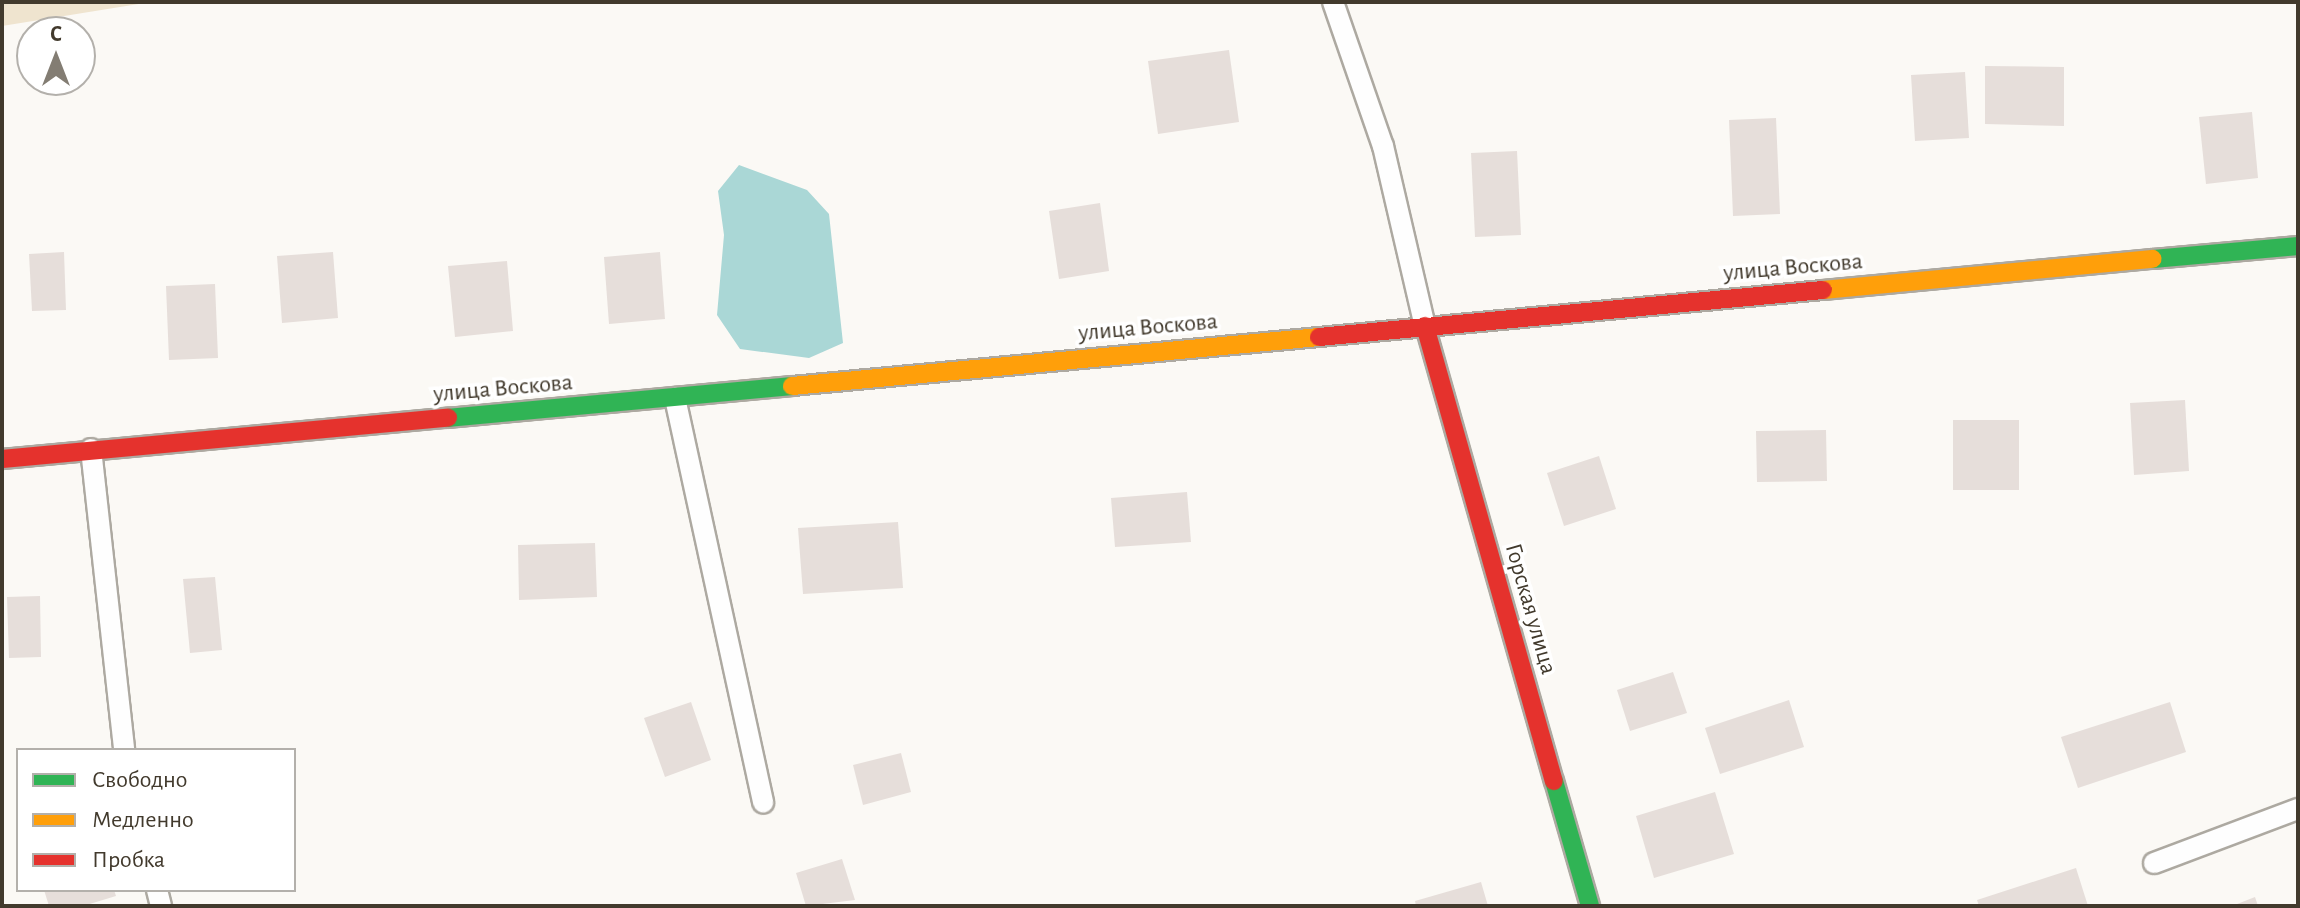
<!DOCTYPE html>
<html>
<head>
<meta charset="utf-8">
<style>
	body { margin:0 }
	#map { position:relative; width:2300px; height:908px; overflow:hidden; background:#fbf9f5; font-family:"Alegreya Sans",sans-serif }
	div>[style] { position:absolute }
	.green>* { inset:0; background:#efe4cf }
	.water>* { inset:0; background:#aad7d6 }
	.building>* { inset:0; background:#e6deda }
	.roads { filter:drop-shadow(2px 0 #ada9a1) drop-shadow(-2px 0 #ada9a1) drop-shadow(0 2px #ada9a1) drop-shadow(0 -2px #ada9a1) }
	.lane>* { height:20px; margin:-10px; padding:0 10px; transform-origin:10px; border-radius:10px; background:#fefefe }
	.fast>* { height:18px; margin:-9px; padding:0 9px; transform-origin:9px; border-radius:9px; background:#30b455 }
	.slow>* { height:18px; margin:-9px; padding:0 9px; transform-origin:9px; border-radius:9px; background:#ff9f0a }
	.jam>* { height:18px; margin:-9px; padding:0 9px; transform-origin:9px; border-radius:9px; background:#e5322d }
	span { translate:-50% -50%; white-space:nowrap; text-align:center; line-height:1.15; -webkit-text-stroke:7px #fff; paint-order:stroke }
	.street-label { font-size:24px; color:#423a2d }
	.frame { position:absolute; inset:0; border:4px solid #423a2d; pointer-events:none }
	.legend { position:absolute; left:16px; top:748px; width:280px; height:144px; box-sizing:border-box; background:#fff; border:2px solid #b3b0ab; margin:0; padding:10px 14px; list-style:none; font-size:24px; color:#423a2d }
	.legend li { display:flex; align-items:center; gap:16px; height:40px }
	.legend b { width:40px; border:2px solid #b3b0ab }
	.north { position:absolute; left:16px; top:16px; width:80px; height:80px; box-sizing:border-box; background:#fff; border:2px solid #b3b0ab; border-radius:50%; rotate:0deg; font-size:22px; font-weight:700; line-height:32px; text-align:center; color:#423a2d }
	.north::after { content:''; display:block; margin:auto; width:28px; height:36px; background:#837d73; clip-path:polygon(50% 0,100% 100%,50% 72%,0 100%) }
</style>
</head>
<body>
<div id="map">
	<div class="green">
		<div style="clip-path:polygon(2px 2px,151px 2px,2px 26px)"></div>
	</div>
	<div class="water">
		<div style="clip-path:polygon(739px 165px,807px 190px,829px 214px,843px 343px,809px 358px,740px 349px,717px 315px,724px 235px,718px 191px)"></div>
	</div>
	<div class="building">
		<div style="clip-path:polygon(1229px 50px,1239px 122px,1158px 134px,1148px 61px)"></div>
		<div style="clip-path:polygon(1985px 66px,2064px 67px,2064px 126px,1985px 124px)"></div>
		<div style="clip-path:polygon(1965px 72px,1969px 138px,1915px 141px,1911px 75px)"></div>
		<div style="clip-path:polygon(2252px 112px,2258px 178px,2206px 184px,2199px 117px)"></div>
		<div style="clip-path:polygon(1776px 118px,1780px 214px,1733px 216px,1729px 120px)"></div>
		<div style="clip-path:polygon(1517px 151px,1521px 235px,1475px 237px,1471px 153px)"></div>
		<div style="clip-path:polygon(1100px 203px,1109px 271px,1059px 279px,1049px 211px)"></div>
		<div style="clip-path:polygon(64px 252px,66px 310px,32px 311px,29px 254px)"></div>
		<div style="clip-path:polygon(333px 252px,338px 318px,282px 323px,277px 256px)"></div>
		<div style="clip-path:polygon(660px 252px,665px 319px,609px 324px,604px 257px)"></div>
		<div style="clip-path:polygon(507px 261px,513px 331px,455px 337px,448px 266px)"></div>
		<div style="clip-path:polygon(215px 284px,218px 358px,169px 360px,166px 286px)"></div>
		<div style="clip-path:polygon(2185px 400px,2189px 471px,2134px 475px,2130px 403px)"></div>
		<div style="clip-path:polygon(1953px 420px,2019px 420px,2019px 490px,1953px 490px)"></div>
		<div style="clip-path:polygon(1826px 430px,1827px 481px,1757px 482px,1756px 431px)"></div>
		<div style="clip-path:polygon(1599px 456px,1616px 509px,1564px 526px,1547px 473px)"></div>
		<div style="clip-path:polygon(1187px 492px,1191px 542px,1115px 547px,1111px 498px)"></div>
		<div style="clip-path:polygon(898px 522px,903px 588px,803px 594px,798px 528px)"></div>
		<div style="clip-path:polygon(595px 543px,597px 597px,519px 600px,518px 545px)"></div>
		<div style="clip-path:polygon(215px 577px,222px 650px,190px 653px,183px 579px)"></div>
		<div style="clip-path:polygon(40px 596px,41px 657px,9px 658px,7px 597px)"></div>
		<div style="clip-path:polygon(1673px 672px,1687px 713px,1630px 731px,1617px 690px)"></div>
		<div style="clip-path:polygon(1789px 700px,1804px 747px,1720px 774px,1705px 728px)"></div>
		<div style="clip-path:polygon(691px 702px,711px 760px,665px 777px,644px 718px)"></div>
		<div style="clip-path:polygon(2170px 702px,2186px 752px,2078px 788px,2061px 737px)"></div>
		<div style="clip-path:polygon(901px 753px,911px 792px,863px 805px,853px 765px)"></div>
		<div style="clip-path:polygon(1715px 792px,1734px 854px,1654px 878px,1636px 816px)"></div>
		<div style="clip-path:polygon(842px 859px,855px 900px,806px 906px,796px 873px)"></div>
		<div style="clip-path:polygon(2076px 868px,2088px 906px,1979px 906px,1977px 900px)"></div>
		<div style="clip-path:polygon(1481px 882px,1488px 906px,1416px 906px,1415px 901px)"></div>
		<div style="clip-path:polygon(44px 890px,114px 890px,116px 896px,83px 906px,49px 906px)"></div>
		<div style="clip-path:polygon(2255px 897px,2258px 906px,2232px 906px)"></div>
	</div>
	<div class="roads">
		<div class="lane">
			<div style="left:1333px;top:2px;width:152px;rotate:70.9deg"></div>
			<div style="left:1383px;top:146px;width:185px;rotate:76.9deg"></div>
			<div style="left:675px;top:398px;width:414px;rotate:77.7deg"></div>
			<div style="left:91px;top:449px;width:303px;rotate:83.7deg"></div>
			<div style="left:2154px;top:863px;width:154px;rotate:-20.6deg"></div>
			<div style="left:157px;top:890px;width:16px;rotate:76deg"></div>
		</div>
		<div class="fast">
			<div style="left:2153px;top:259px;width:146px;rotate:-5.1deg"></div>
			<div style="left:448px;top:418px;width:345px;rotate:-5.3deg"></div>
			<div style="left:1554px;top:781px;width:130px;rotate:73.9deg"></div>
		</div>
		<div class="slow">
			<div style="left:1823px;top:290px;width:331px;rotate:-5.4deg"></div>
			<div style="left:792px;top:386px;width:529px;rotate:-5.31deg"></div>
		</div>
		<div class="jam">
			<div style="left:1425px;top:326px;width:473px;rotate:74.2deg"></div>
			<div style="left:1319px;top:337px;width:506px;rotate:-5.33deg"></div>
			<div style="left:2px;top:459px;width:448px;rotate:-5.3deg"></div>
		</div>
	</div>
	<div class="street-label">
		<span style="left:1793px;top:268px;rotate:-5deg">улица Воскова</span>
		<span style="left:1148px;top:328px;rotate:-5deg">улица Воскова</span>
		<span style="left:503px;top:389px;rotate:-5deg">улица Воскова</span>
		<span style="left:1530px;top:609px;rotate:74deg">Горская улица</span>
	</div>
	<div class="frame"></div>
	<ul class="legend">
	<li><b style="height:10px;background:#30b455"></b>Свободно</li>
	<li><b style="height:10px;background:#ff9f0a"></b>Медленно</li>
	<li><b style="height:10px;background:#e5322d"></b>Пробка</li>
	</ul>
	<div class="north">С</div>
</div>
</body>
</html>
